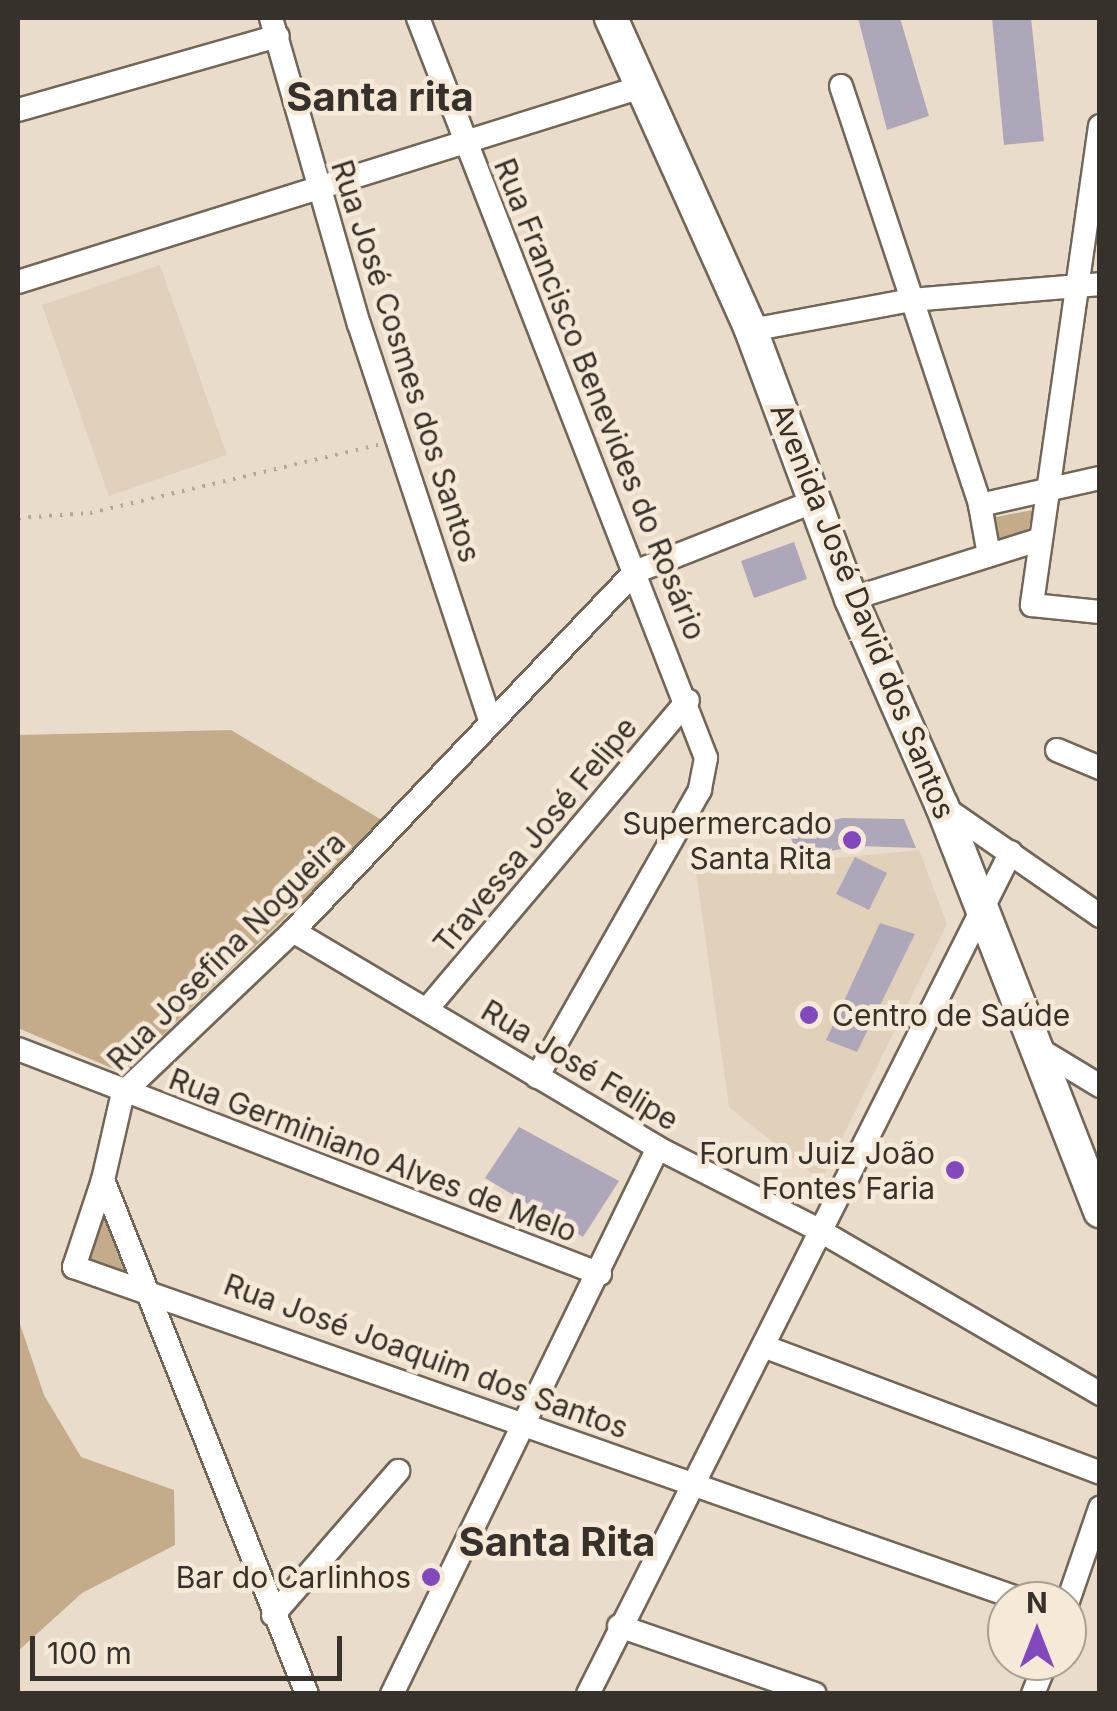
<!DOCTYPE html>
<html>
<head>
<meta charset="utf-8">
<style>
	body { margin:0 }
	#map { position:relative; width:1117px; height:1711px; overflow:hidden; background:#e9dccb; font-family:Inter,sans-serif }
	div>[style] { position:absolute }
	.built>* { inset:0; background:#e2d1ba }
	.green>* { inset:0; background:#c4ac8a }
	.building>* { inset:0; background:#aea7ba }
	.path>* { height:4px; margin-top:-2px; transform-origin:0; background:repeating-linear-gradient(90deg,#b1a698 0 2.5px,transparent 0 10.5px) }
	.roads { filter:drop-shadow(2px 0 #726657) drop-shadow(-2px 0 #726657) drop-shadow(0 2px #726657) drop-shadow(0 -2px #726657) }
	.minor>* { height:22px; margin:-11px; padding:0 11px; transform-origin:11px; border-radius:11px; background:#fff }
	.secondary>* { height:32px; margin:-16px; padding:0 16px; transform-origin:16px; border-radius:16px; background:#fff }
	.dots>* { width:28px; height:28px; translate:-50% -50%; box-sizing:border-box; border:5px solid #f6e9d8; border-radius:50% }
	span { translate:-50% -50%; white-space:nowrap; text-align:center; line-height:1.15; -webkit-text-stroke:9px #f6e9d8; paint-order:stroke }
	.street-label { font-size:30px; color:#36312a }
	.poi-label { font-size:30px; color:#36312a }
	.right { translate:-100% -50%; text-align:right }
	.left { translate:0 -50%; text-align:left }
	.district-label { font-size:40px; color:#36312a; font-weight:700 }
	.frame { position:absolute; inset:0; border:20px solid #36312a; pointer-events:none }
	.north { position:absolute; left:987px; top:1581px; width:100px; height:100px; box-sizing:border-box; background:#f6e9d8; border:2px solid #a99f92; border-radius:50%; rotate:0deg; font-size:28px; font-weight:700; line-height:40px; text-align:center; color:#36312a }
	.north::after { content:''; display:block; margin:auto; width:35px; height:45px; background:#8249bf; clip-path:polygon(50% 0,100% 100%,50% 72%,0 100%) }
	.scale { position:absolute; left:30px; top:1636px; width:312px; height:45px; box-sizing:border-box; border:5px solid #36312a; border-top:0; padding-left:12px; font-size:30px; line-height:35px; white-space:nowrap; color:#36312a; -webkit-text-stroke:8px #f6e9d8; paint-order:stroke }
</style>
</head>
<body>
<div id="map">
	<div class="built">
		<div style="clip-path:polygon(160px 265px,227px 455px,109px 496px,42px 305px)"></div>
		<div style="clip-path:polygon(919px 850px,947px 924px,821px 1181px,729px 1107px,696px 872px)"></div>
	</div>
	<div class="green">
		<div style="clip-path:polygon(1033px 510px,1026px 539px,998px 548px,991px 518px)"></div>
		<div style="clip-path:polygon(231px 730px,385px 822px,123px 1073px,18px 1028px,18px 735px)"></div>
		<div style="clip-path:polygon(104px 1208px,134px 1274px,87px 1260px)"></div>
		<div style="clip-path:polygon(18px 1318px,44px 1395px,81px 1457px,174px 1490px,175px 1545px,82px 1593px,18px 1651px)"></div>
	</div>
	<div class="building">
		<div style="clip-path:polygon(858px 18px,900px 18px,929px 116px,887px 130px)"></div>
		<div style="clip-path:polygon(992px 18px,1031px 18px,1044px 141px,1004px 145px)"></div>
		<div style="clip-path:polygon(794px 542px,807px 579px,754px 598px,741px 561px)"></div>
		<div style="clip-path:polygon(842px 818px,904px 819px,916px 848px,860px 846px,799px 856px,788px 832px)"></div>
		<div style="clip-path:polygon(855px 857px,887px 873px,869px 910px,836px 894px)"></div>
		<div style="clip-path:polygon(880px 923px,915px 934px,857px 1052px,826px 1040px)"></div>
		<div style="clip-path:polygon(519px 1127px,619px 1181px,583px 1237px,485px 1178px)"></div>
	</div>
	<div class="path">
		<div style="left:18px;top:518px;width:72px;rotate:-4deg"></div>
		<div style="left:90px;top:513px;width:296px;rotate:-13.3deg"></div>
	</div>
	<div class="roads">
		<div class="minor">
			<div style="left:271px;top:18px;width:318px;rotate:74deg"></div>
			<div style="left:359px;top:324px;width:418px;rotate:71.7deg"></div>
			<div style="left:418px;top:18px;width:794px;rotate:68.73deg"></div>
			<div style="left:706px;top:758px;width:33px;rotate:101deg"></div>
			<div style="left:700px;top:790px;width:330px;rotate:119.6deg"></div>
			<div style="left:841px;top:86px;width:441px;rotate:71.6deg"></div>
			<div style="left:980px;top:505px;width:51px;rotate:79.8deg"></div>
			<div style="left:18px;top:110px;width:270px;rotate:-15.9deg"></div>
			<div style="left:1100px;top:126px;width:484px;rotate:98.1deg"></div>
			<div style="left:1032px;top:605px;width:68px;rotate:5.9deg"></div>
			<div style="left:18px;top:282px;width:653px;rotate:-17.38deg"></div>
			<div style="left:751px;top:330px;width:163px;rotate:-10.6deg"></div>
			<div style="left:911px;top:300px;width:190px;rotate:-4.8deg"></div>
			<div style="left:980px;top:505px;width:123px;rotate:-12.7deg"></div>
			<div style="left:851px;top:599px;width:196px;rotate:-17.5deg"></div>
			<div style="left:1057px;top:750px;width:47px;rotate:22.7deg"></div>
			<div style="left:942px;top:806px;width:193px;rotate:34.8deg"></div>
			<div style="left:293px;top:931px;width:425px;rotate:30.7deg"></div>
			<div style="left:658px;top:1148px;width:178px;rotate:27deg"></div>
			<div style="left:817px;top:1229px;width:328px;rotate:30.2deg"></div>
			<div style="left:427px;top:1009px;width:404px;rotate:-49.8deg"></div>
			<div style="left:1034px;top:1046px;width:77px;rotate:31.2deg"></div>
			<div style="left:18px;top:1049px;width:624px;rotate:21.14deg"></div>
			<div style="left:103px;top:1180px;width:92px;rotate:108.4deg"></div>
			<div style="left:74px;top:1267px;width:1008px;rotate:19.35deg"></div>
			<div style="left:763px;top:1346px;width:360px;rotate:20.6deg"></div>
			<div style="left:1067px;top:1604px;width:102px;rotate:-71deg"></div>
			<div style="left:273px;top:1615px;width:191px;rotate:-49deg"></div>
			<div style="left:619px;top:1626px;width:207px;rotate:19.1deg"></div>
			<div style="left:307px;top:1694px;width:553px;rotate:-111.65deg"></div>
			<div style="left:103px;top:1180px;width:89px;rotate:-77.1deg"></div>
			<div style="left:123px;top:1093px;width:235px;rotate:-43.6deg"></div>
			<div style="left:293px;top:931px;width:496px;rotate:-46.4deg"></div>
			<div style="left:635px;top:572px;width:197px;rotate:-21.5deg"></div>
			<div style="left:392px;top:1694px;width:607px;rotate:-64.03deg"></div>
			<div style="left:588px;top:1694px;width:942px;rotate:-63.33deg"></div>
			<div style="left:1033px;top:1694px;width:35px;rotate:-68deg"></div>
		</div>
		<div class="secondary">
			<div style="left:611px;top:18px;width:342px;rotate:65.8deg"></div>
			<div style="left:751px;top:330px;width:287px;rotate:69.6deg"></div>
			<div style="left:851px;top:599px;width:226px;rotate:66.3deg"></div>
			<div style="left:942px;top:806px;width:435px;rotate:68.7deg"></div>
		</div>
	</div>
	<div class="dots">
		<div style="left:852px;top:840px;background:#8249bf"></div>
		<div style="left:809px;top:1015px;background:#8249bf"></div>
		<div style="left:955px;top:1170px;background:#8249bf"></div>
		<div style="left:431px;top:1577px;background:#8249bf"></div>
	</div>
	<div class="street-label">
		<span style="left:406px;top:361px;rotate:72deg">Rua José Cosmes dos Santos</span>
		<span style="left:600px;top:399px;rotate:68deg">Rua Francisco Benevides do Rosário</span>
		<span style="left:863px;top:611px;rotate:68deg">Avenida José David dos Santos</span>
		<span style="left:535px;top:835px;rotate:-50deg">Travessa José Felipe</span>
		<span style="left:226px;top:951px;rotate:-45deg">Rua Josefina Nogueira</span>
		<span style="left:580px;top:1065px;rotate:31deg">Rua José Felipe</span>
		<span style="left:373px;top:1155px;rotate:21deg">Rua Germiniano Alves de Melo</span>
		<span style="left:426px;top:1356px;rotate:20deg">Rua José Joaquim dos Santos</span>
	</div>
	<div class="poi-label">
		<span class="right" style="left:832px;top:840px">Supermercado<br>Santa Rita</span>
		<span class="left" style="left:832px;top:1015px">Centro de Saúde</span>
		<span class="right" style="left:935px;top:1170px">Forum Juiz João<br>Fontes Faria</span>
		<span class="right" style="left:411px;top:1577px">Bar do Carlinhos</span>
	</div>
	<div class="district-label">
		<span style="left:380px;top:97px">Santa rita</span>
		<span style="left:557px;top:1542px">Santa Rita</span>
	</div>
	<div class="frame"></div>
	<div class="north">N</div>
	<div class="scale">100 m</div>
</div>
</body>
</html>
